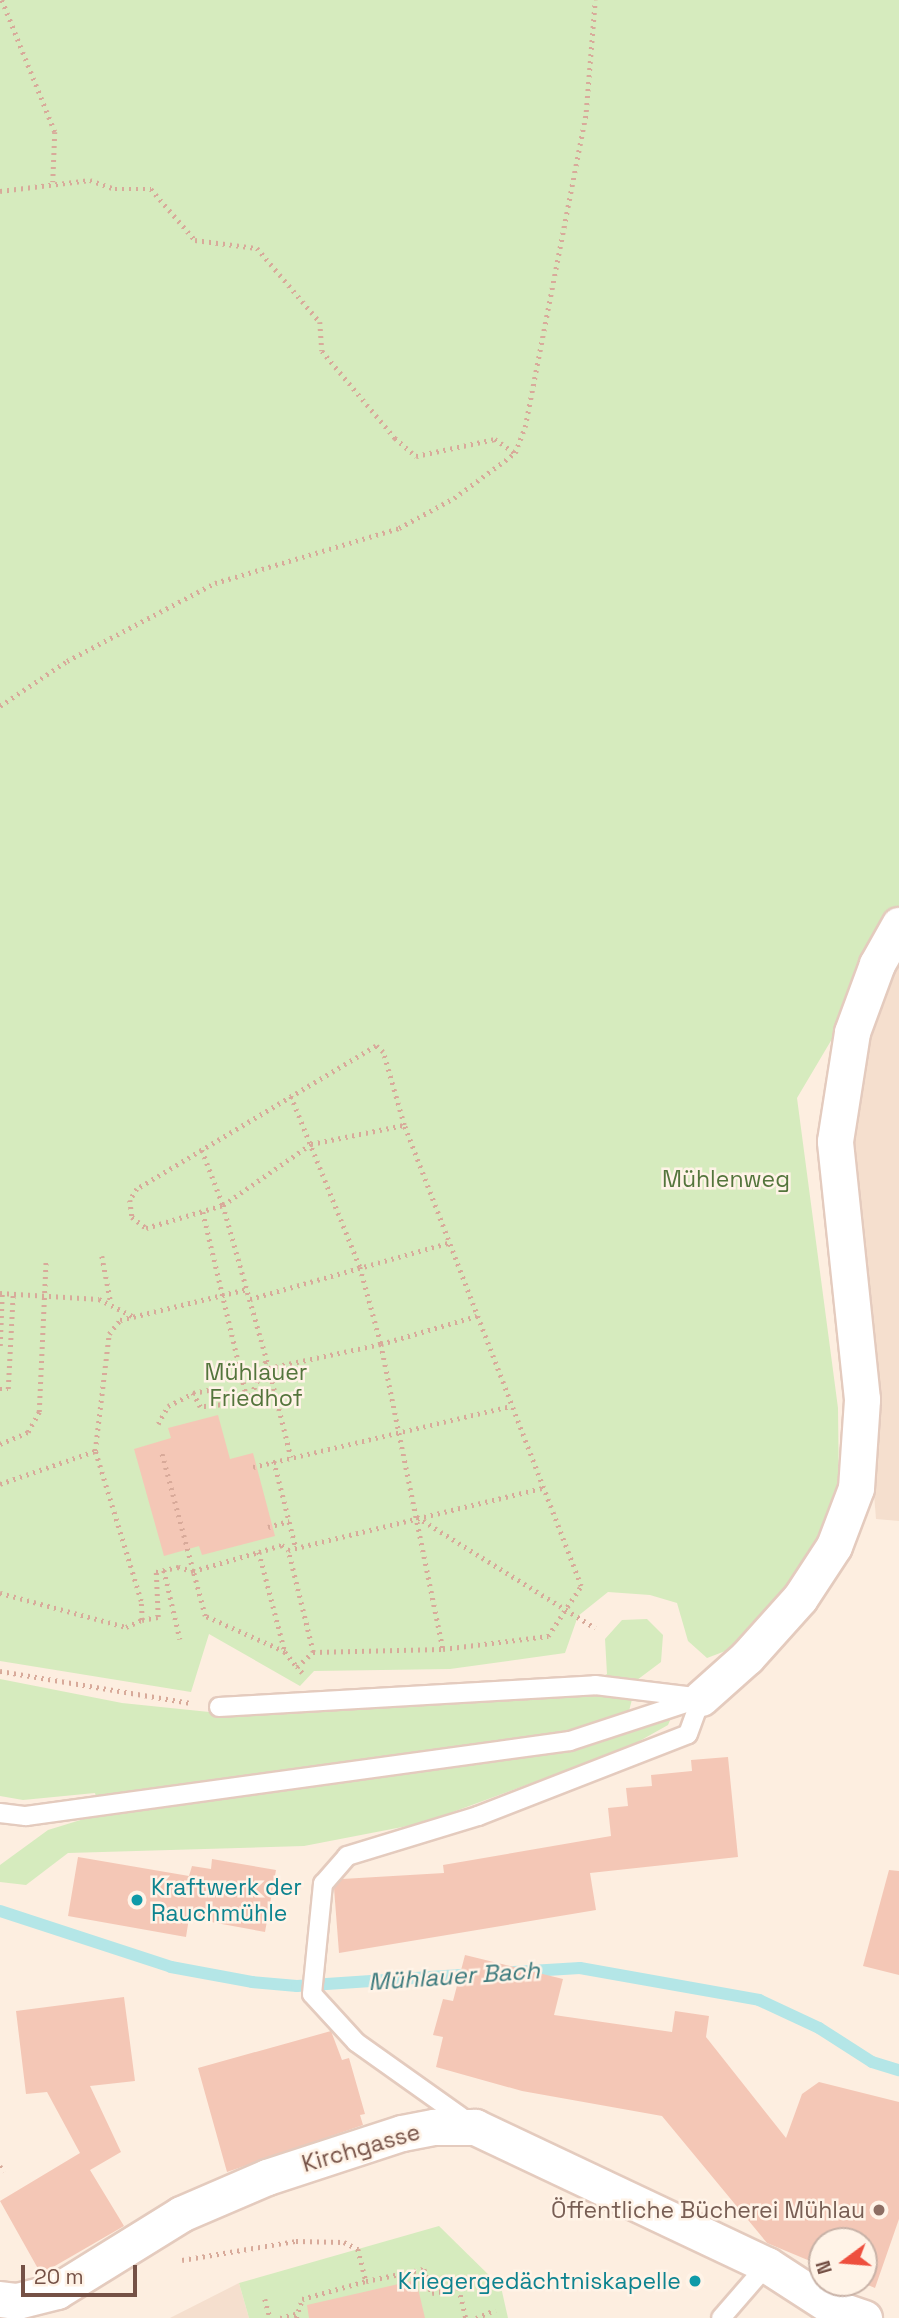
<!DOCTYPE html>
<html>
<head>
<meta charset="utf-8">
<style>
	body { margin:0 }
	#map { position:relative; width:899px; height:2318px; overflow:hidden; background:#fdeee0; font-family:"Space Grotesk",sans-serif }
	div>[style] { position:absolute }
	.residential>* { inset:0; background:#f5dfce }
	.green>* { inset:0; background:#d6ebbe }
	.stream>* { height:12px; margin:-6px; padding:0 6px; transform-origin:6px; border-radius:6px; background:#b4e6e7 }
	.building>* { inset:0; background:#f4c7b6 }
	.path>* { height:4.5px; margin-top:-2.25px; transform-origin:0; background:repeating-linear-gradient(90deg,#d8aa9a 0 2px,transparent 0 7px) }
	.roads { filter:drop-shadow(2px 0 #e4cbbe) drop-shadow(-2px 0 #e4cbbe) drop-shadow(0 2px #e4cbbe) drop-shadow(0 -2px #e4cbbe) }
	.service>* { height:18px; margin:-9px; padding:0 9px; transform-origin:9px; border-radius:9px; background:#fff }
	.minor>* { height:35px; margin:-17.5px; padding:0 17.5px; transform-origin:17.5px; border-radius:17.5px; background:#fff }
	.dots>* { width:19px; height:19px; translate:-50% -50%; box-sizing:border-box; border:4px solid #fff3e7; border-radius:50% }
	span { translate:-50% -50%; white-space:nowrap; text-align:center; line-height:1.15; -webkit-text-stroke:5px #fff3e7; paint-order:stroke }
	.park-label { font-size:23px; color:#54753c }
	.culture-label { font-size:23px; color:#0d838f }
	.left { translate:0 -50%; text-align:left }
	.right { translate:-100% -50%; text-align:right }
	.street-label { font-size:23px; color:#755146 }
	.education-label { font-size:23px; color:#785e54 }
	.water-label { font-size:24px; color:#3a797c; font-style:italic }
	.north { position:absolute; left:808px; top:2227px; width:70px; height:70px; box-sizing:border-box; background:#fff3e7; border:2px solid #c8b2a7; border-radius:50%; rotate:254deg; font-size:19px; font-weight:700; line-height:28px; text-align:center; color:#755146 }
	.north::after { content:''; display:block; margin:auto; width:24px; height:32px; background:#ee4f3e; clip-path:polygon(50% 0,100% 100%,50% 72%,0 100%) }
	.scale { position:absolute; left:21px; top:2265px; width:116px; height:32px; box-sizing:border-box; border:4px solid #755146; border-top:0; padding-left:9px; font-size:21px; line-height:24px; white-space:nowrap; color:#755146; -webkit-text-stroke:5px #fff3e7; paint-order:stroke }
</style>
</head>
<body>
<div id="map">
	<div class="residential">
		<div style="clip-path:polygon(899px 925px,899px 1521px,876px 1519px,859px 1309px,852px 1032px)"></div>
		<div style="clip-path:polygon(239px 2283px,249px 2318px,170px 2318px)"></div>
	</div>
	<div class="green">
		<div style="clip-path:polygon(0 0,899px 0,899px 926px,797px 1098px,838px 1408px,839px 1492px,806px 1568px,736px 1647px,707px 1658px,688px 1641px,677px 1603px,650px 1595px,608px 1592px,578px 1616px,565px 1653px,450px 1669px,314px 1671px,300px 1686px,209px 1634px,191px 1692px,0 1661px)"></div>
		<div style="clip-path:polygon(647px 1619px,663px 1635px,661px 1662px,637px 1680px,629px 1711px,570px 1730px,573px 1748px,671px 1718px,668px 1725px,627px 1748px,423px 1823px,304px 1846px,68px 1853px,26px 1885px,0 1882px,0 1865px,48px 1830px,100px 1814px,95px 1793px,23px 1800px,0 1796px,0 1679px,122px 1703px,219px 1713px,564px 1698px,607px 1674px,605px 1639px,622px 1620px)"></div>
		<div style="clip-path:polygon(439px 2226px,501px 2287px,508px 2318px,249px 2318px,239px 2283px)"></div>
	</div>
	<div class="stream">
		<div style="left:0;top:1911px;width:180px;rotate:18.1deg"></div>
		<div style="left:171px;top:1967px;width:82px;rotate:10.5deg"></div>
		<div style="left:252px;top:1982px;width:45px;rotate:5.1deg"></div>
		<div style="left:297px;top:1986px;width:178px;rotate:-3.9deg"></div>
		<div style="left:514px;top:1972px;width:66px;rotate:-3.5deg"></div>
		<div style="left:580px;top:1968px;width:182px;rotate:10.1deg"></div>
		<div style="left:759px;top:2000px;width:66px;rotate:25deg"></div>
		<div style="left:819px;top:2028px;width:63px;rotate:32.7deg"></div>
		<div style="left:872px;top:2062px;width:28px;rotate:17deg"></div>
	</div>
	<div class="building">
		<div style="clip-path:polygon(218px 1415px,230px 1459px,253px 1453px,275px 1536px,202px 1555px,199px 1546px,164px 1556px,134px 1449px,171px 1438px,168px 1428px)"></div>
		<div style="clip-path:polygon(728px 1757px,738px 1857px,590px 1873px,596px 1910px,339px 1953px,334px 1888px,342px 1879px,444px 1873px,443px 1865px,611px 1836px,608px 1808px,628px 1806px,626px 1788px,652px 1786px,651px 1775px,692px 1771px,691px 1760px)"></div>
		<div style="clip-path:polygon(78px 1857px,189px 1876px,192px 1866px,211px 1869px,212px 1859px,276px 1870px,265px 1932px,189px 1918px,186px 1937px,68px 1916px)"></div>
		<div style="clip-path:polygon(889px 1870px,899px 1871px,899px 1975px,863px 1966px)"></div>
		<div style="clip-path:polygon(465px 1955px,563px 1979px,554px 2015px,672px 2032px,675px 2011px,709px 2016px,706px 2037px,786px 2138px,802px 2094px,819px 2082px,899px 2102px,899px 2219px,875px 2288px,863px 2283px,864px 2241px,822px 2241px,822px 2266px,767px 2243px,662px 2116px,522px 2091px,436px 2067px,443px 2037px,433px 2035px,443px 1999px,453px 2001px)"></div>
		<div style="clip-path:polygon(124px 1997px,135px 2081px,90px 2086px,121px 2152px,90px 2170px,124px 2226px,41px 2274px,0 2201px,80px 2153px,47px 2092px,26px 2094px,16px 2011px)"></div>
		<div style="clip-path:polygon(331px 2031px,342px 2060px,349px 2058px,365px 2114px,360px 2115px,363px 2125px,227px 2172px,198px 2068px)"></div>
		<div style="clip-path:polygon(416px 2280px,425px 2318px,309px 2318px,307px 2305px)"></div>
	</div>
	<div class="path">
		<div style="left:2px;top:0;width:142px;rotate:68.1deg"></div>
		<div style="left:55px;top:132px;width:50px;rotate:92.3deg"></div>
		<div style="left:0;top:191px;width:91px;rotate:-7deg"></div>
		<div style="left:90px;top:180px;width:27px;rotate:20deg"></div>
		<div style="left:115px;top:189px;width:36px"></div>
		<div style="left:151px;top:189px;width:67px;rotate:49.2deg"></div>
		<div style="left:195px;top:240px;width:63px;rotate:7.4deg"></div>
		<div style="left:257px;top:248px;width:97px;rotate:49.6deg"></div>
		<div style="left:320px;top:322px;width:29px;rotate:86deg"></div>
		<div style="left:322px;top:351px;width:114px;rotate:50deg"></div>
		<div style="left:395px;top:438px;width:28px;rotate:41deg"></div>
		<div style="left:416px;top:456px;width:81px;rotate:-12.1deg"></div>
		<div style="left:495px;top:439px;width:24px;rotate:35deg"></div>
		<div style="left:0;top:706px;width:81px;rotate:-33.9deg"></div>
		<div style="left:67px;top:661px;width:167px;rotate:-27.8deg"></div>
		<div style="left:215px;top:583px;width:192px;rotate:-16.6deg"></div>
		<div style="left:399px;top:528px;width:63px;rotate:-28.6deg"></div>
		<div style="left:454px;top:498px;width:76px;rotate:-36.4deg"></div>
		<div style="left:515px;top:453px;width:28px;rotate:-69deg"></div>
		<div style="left:525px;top:427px;width:321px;rotate:-79deg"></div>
		<div style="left:586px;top:112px;width:112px;rotate:-85.4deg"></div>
		<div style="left:291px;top:1096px;width:184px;rotate:68deg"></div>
		<div style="left:360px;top:1267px;width:80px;rotate:74.7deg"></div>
		<div style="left:381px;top:1344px;width:311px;rotate:78.5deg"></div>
		<div style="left:202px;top:1150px;width:59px;rotate:69.1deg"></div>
		<div style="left:223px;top:1205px;width:169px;rotate:74.2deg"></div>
		<div style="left:269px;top:1368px;width:115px;rotate:-12.1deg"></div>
		<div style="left:381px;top:1344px;width:100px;rotate:-16.3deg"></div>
		<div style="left:203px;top:1212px;width:195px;rotate:76.7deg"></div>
		<div style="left:248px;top:1402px;width:48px;rotate:-66.6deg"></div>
		<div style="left:102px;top:1256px;width:48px;rotate:79.2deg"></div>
		<div style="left:0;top:1293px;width:99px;rotate:3.5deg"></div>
		<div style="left:99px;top:1299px;width:38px;rotate:27deg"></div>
		<div style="left:250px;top:1299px;width:206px;rotate:-15.8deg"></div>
		<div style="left:0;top:1346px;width:53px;rotate:-87.8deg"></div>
		<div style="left:269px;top:1368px;width:92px;rotate:76.1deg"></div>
		<div style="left:0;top:1389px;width:8px"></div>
		<div style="left:8px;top:1389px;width:95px;rotate:-87deg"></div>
		<div style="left:214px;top:1389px;width:5px;rotate:11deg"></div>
		<div style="left:219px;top:1390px;width:31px;rotate:22deg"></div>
		<div style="left:248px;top:1402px;width:48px;rotate:174.1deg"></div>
		<div style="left:200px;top:1407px;width:16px;rotate:-117deg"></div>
		<div style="left:193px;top:1393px;width:21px;rotate:-11deg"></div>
		<div style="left:158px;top:1424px;width:21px;rotate:-61deg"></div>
		<div style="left:168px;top:1406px;width:28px;rotate:-27deg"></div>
		<div style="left:0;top:1444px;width:30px;rotate:-23deg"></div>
		<div style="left:28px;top:1432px;width:23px;rotate:-61deg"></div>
		<div style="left:39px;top:1412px;width:153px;rotate:-87.4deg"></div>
		<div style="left:274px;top:1461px;width:90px;rotate:75.8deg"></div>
		<div style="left:253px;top:1467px;width:265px;rotate:-13.3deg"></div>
		<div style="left:0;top:1484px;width:101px;rotate:-19.2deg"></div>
		<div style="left:417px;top:1517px;width:210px;rotate:31.9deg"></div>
		<div style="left:268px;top:1527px;width:22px;rotate:-16deg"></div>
		<div style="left:259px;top:1552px;width:24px;rotate:-17deg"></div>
		<div style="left:282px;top:1545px;width:8px;rotate:40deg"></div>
		<div style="left:164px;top:1570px;width:71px;rotate:76.9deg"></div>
		<div style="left:0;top:1593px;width:131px;rotate:15.1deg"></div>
		<div style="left:126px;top:1627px;width:17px;rotate:-24deg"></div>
		<div style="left:142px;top:1620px;width:19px;rotate:-93deg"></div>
		<div style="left:141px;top:1601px;width:157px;rotate:-107deg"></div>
		<div style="left:95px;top:1451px;width:118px;rotate:-83.2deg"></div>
		<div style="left:109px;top:1334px;width:18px;rotate:-52deg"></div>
		<div style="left:120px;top:1320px;width:131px;rotate:-13.7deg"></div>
		<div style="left:142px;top:1620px;width:16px;rotate:-11deg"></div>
		<div style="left:158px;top:1617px;width:45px;rotate:-92.5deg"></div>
		<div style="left:156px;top:1572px;width:23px;rotate:-13deg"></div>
		<div style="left:178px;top:1567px;width:16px;rotate:15deg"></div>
		<div style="left:193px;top:1571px;width:124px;rotate:-104.9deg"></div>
		<div style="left:285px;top:1652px;width:88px;rotate:-155.8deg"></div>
		<div style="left:205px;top:1616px;width:47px;rotate:-104.9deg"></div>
		<div style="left:193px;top:1571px;width:69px;rotate:-16.1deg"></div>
		<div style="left:259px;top:1552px;width:103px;rotate:75.4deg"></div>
		<div style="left:285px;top:1652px;width:19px;rotate:51deg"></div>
		<div style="left:313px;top:1652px;width:105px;rotate:-103.8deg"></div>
		<div style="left:288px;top:1550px;width:261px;rotate:-13.7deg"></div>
		<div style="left:0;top:1671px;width:195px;rotate:9.5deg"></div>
		<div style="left:302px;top:1673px;width:8px;rotate:-130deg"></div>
		<div style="left:297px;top:1667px;width:22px;rotate:-43deg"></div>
		<div style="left:313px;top:1652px;width:130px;rotate:-1.3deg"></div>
		<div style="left:443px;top:1649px;width:106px;rotate:-7.1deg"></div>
		<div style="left:548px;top:1636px;width:60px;rotate:-56.6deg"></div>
		<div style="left:581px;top:1586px;width:494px;rotate:-111deg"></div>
		<div style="left:404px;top:1125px;width:76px;rotate:-106deg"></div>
		<div style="left:383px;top:1052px;width:9px;rotate:-139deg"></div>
		<div style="left:376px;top:1046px;width:279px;rotate:149.1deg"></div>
		<div style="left:137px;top:1189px;width:13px;rotate:122deg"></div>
		<div style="left:130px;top:1200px;width:17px;rotate:83deg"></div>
		<div style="left:132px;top:1217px;width:18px;rotate:38deg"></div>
		<div style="left:146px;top:1228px;width:80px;rotate:-16.6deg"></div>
		<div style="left:223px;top:1205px;width:107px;rotate:-34.7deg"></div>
		<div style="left:311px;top:1144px;width:95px;rotate:-11.5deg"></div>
		<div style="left:0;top:2166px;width:7px;rotate:56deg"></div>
		<div style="left:182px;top:2260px;width:116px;rotate:-9.5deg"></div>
		<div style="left:296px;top:2241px;width:48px;rotate:1.2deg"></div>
		<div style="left:344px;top:2242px;width:16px;rotate:27deg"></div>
		<div style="left:358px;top:2249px;width:33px;rotate:76deg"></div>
		<div style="left:366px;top:2281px;width:59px;rotate:-11.7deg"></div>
		<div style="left:424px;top:2269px;width:25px;rotate:72deg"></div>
		<div style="left:432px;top:2293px;width:27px;rotate:-10deg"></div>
		<div style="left:459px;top:2288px;width:31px;rotate:77deg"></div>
		<div style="left:265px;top:2299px;width:20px;rotate:75deg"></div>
		<div style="left:280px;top:2318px;width:16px;rotate:-15deg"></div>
		<div style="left:296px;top:2318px;width:20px;rotate:-72deg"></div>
		<div style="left:302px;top:2299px;width:66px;rotate:-15.7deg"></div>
		<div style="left:476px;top:2318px;width:21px;rotate:-23deg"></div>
	</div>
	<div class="roads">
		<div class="service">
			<div style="left:219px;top:1707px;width:377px;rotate:-3.3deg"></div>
			<div style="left:595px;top:1685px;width:100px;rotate:6.9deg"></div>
			<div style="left:0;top:1813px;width:26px;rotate:7deg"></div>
			<div style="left:26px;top:1816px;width:549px;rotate:-7.85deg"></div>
			<div style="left:570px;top:1741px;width:138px;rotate:-18.2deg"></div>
			<div style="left:467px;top:2121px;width:136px;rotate:-144.6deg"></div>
			<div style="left:356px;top:2042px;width:65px;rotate:-132.5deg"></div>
			<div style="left:312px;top:1994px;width:111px;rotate:-84.3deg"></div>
			<div style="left:323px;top:1884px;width:37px;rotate:-49deg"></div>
			<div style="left:347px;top:1856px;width:137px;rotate:-17deg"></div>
			<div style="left:478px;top:1816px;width:225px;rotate:-21.3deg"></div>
			<div style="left:688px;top:1734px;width:38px;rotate:-70deg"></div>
			<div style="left:721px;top:2318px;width:70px;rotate:-49deg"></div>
		</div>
		<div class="minor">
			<div style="left:701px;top:1698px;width:62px;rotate:-41.7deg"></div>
			<div style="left:747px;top:1657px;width:79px;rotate:-48.1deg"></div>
			<div style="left:800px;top:1598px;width:62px;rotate:-56.8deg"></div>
			<div style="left:834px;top:1546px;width:62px;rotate:-69.2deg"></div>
			<div style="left:856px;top:1488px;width:89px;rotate:-86.1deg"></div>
			<div style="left:862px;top:1399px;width:259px;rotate:-96deg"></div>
			<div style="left:835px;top:1141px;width:110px;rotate:-81.1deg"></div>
			<div style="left:852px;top:1032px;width:72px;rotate:-69.8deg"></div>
			<div style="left:877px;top:964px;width:45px;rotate:-60.6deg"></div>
			<div style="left:0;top:2299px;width:17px;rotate:7deg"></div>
			<div style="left:17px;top:2301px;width:41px;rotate:-14deg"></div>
			<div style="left:57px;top:2291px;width:146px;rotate:-31.8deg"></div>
			<div style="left:181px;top:2214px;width:94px;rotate:-23.3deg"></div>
			<div style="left:267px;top:2177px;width:142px;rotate:-18.1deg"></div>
			<div style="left:402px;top:2133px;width:33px;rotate:-11deg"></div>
			<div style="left:434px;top:2127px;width:41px"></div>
			<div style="left:475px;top:2127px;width:323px;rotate:25.3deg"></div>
			<div style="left:767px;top:2265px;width:77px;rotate:32.9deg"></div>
			<div style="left:832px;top:2307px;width:34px;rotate:19deg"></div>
		</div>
	</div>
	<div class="dots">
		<div style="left:137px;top:1900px;background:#0f9aa8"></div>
		<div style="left:879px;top:2210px;background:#8d6e63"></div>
		<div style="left:695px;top:2281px;background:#0f9aa8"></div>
	</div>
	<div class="park-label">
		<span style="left:726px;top:1179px">Mühlenweg</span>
		<span style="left:256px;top:1385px">Mühlauer<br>Friedhof</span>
	</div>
	<div class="culture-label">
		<span class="left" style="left:151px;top:1900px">Kraftwerk der<br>Rauchmühle</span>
		<span class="right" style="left:681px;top:2281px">Kriegergedächtniskapelle</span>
	</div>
	<div class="street-label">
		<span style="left:361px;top:2148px;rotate:-16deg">Kirchgasse</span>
	</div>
	<div class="education-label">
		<span class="right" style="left:865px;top:2210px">Öffentliche Bücherei Mühlau</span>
	</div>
	<div class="water-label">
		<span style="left:454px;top:1976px;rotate:-4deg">Mühlauer Bach</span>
	</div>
	<div class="north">N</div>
	<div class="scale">20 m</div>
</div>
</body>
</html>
